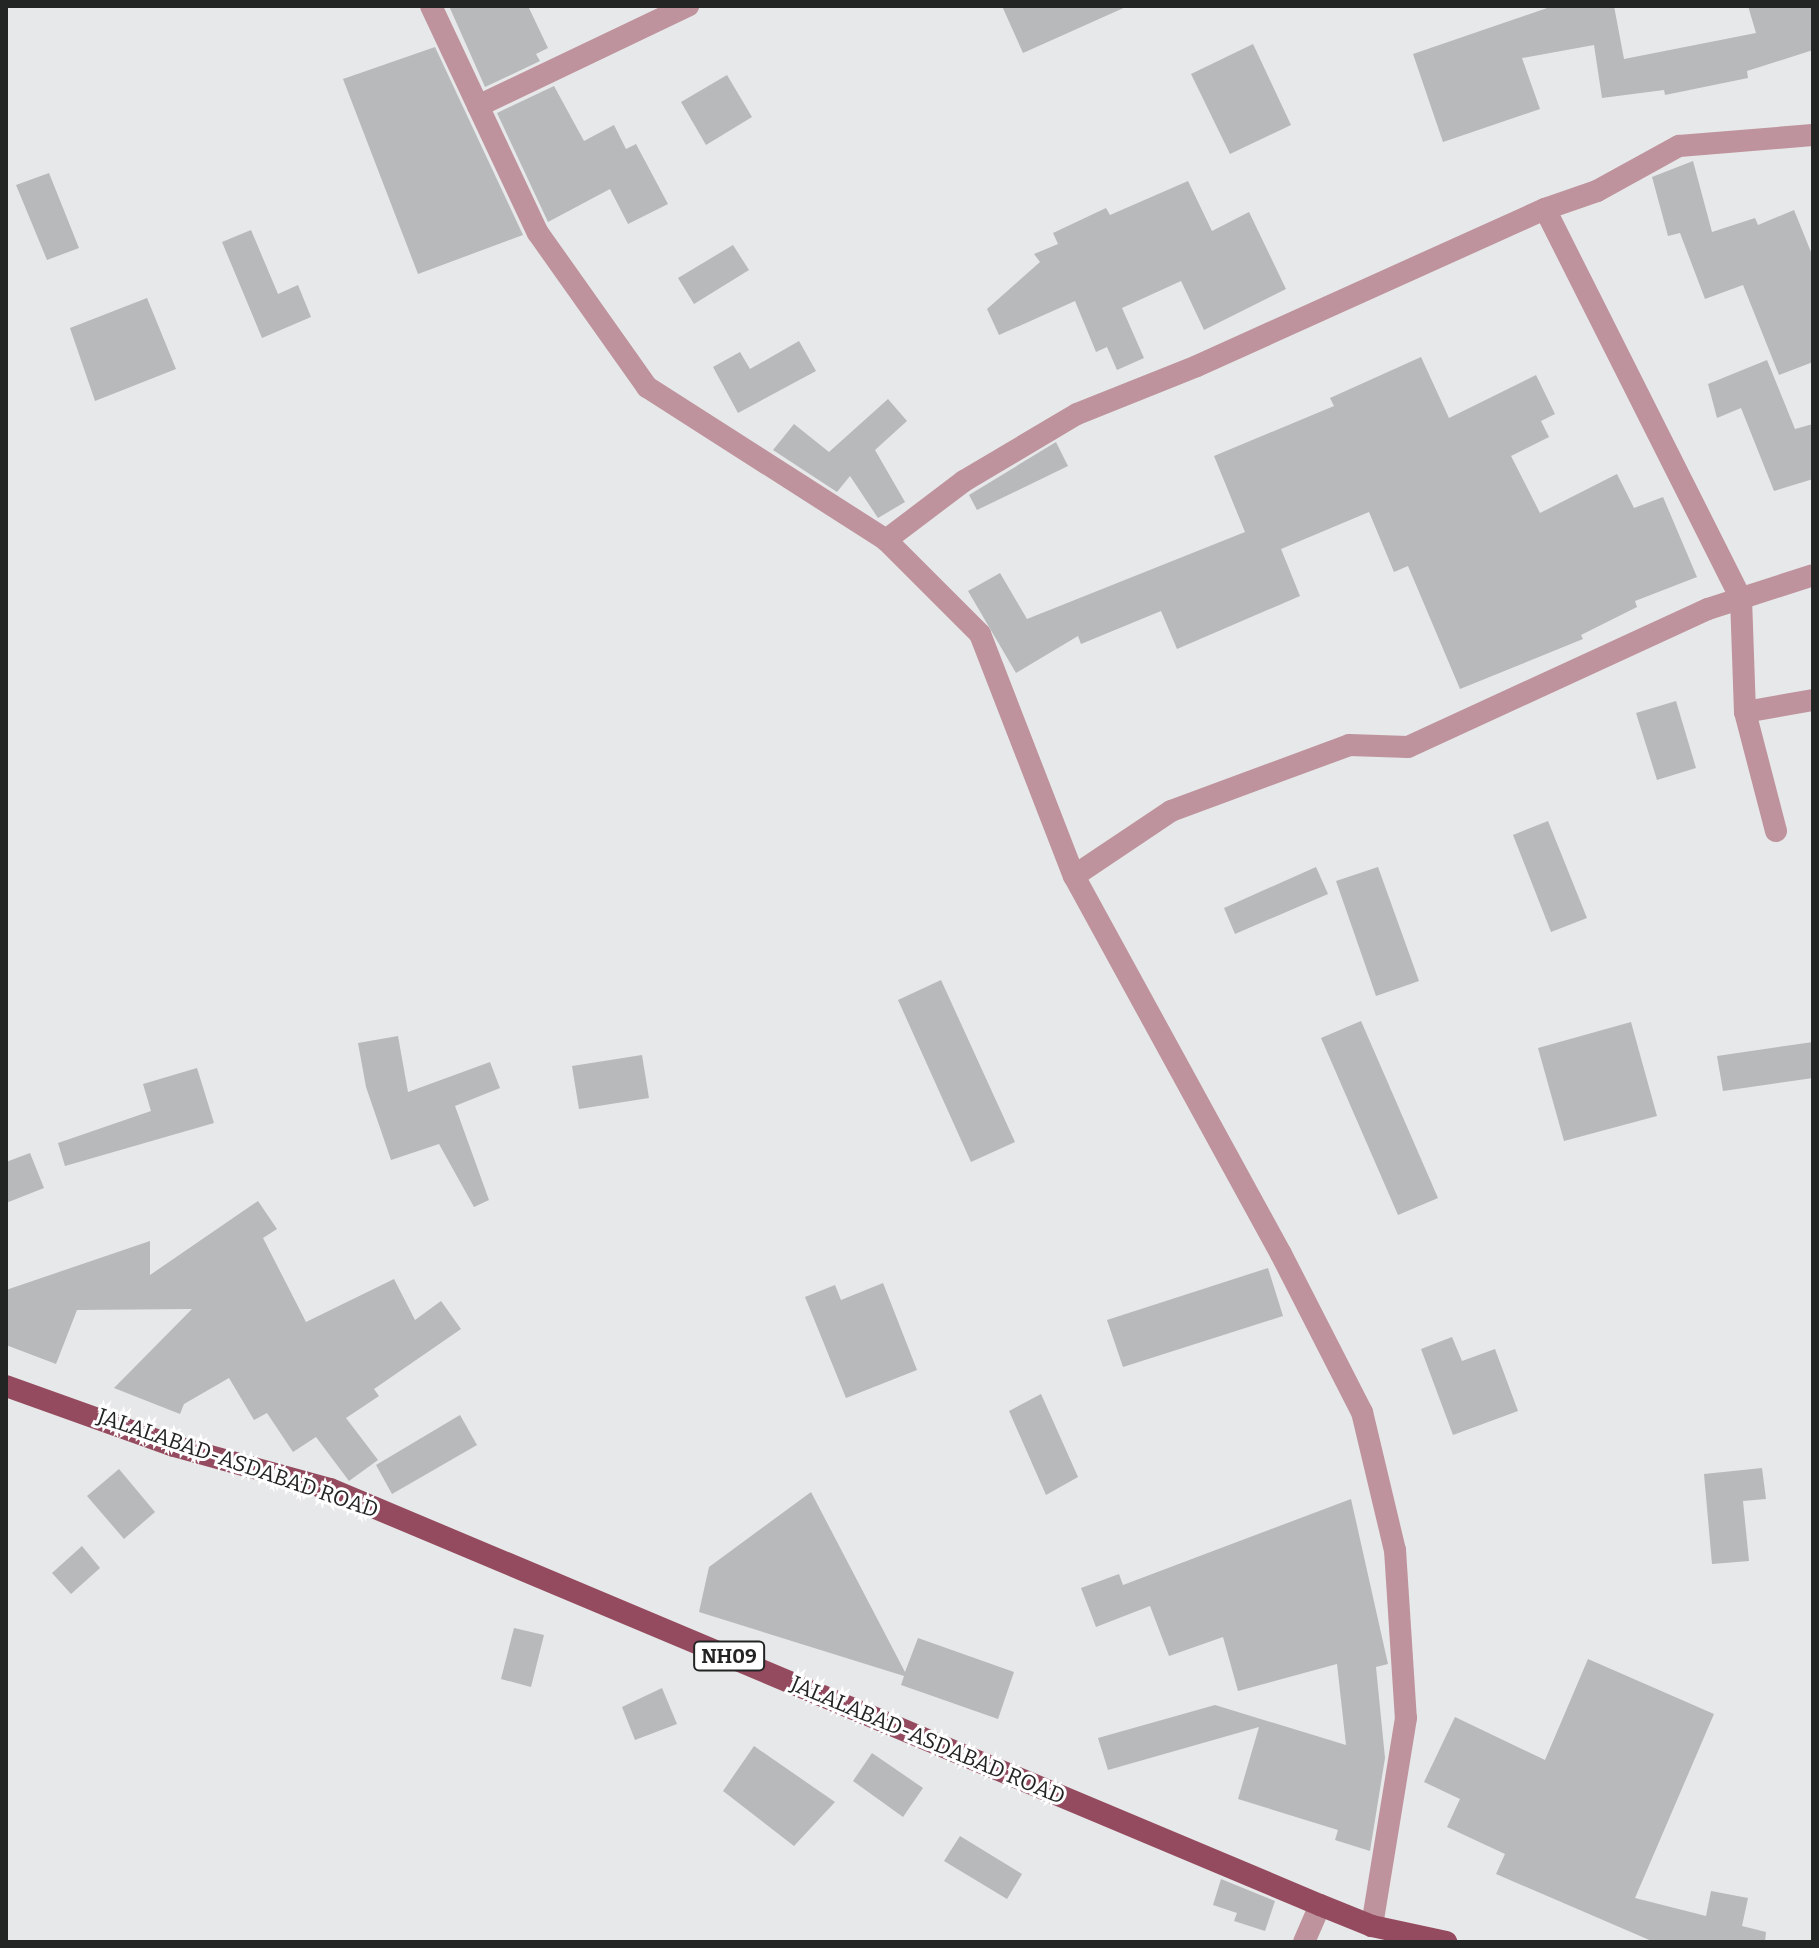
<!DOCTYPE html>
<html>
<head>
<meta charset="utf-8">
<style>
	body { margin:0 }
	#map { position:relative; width:1819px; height:1948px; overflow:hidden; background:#e7e8e9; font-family:Bitter,serif }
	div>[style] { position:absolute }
	.building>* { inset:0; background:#b8b9ba }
	.minor>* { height:22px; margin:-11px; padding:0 11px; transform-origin:11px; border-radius:11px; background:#be939d }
	.tertiary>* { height:22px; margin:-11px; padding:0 11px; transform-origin:11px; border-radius:11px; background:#be939d }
	.primary>* { height:22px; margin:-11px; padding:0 11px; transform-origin:11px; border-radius:11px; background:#954b5f }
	span { translate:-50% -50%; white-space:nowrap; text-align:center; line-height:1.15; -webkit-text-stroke:6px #fff; paint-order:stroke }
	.shield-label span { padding:2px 6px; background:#fff; border:2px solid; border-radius:6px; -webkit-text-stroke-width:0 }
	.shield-label { font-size:20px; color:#232424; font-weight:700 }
	.street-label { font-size:22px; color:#232424 }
	.frame { position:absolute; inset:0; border:8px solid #232424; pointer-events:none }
</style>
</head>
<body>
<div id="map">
	<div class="building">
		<div style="clip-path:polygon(449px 6px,528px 6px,548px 48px,536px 54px,540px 61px,485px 87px)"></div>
		<div style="clip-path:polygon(1002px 6px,1128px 6px,1023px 53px)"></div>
		<div style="clip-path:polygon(1553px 6px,1614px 6px,1624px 59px,1756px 33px,1748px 6px,1813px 6px,1813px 50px,1747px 71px,1748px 78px,1665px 95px,1664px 90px,1602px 98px,1594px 45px,1522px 58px,1540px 109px,1443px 142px,1413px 54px)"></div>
		<div style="clip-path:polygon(1253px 44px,1291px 125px,1230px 154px,1191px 74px)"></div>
		<div style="clip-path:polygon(435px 47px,523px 235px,418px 274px,343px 79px)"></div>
		<div style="clip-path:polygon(727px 75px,752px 117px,706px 145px,681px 102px)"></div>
		<div style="clip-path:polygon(554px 86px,584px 141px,614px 125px,626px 149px,636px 144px,668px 204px,628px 224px,610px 189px,548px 222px,497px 113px)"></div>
		<div style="clip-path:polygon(1693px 161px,1712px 232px,1755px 218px,1758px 225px,1794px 210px,1813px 257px,1813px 362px,1779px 375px,1743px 285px,1705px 299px,1680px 233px,1668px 236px,1652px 177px)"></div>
		<div style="clip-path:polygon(49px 173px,79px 248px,47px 260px,16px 185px)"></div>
		<div style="clip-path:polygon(1188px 181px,1212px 231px,1249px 212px,1286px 289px,1204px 330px,1181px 281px,1122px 308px,1144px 358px,1117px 370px,1107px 347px,1096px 352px,1075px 301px,999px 335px,987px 309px,1040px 262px,1034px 254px,1058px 244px,1053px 233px,1106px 208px,1110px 215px)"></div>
		<div style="clip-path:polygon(251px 230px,278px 294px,298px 285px,311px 317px,262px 338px,222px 242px)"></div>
		<div style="clip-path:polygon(733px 245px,749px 270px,694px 304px,678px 278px)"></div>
		<div style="clip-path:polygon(147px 298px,176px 369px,95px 401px,70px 328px)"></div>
		<div style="clip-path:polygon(799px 341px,816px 371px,738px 413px,713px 367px,740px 352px,750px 369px)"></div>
		<div style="clip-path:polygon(1421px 357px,1449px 418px,1536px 375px,1555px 414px,1541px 421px,1549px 437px,1511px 456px,1540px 513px,1617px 474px,1634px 508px,1663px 497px,1697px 577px,1635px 601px,1637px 607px,1581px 635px,1583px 639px,1460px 689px,1408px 566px,1394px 572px,1369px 512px,1281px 549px,1300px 596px,1177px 649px,1161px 611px,1081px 644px,1078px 636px,1016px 673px,968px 591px,1000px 573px,1027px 619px,1245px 532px,1214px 456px,1334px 406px,1330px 398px)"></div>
		<div style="clip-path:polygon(1767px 360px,1795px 429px,1813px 424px,1813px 479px,1774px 491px,1741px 408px,1717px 418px,1708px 384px)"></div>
		<div style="clip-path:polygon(888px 399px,907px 421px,875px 450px,905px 502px,878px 518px,850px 476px,837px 492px,773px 450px,794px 424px,829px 452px)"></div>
		<div style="clip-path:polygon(1056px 442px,1068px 466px,977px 510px,969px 495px)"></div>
		<div style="clip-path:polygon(1676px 701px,1696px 768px,1657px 780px,1636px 713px)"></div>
		<div style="clip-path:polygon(1548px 821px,1587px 918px,1551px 932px,1513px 835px)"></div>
		<div style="clip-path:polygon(1316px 867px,1328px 894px,1235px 934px,1224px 908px)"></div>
		<div style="clip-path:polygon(1378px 867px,1419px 981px,1376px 996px,1336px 881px)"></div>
		<div style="clip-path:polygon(941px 980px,1015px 1142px,971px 1162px,898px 1000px)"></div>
		<div style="clip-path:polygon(1361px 1021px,1438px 1198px,1398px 1215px,1321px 1038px)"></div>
		<div style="clip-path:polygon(1631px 1022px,1657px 1116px,1564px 1141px,1538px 1048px)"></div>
		<div style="clip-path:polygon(398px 1036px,408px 1092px,490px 1062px,500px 1088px,455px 1106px,489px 1200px,474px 1207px,439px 1144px,391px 1160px,366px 1087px,358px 1043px)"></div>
		<div style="clip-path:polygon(1813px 1042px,1813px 1078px,1723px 1091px,1717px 1056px)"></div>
		<div style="clip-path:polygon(642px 1055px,649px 1098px,579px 1109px,572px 1066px)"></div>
		<div style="clip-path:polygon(197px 1068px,214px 1123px,65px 1166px,58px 1143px,151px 1111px,143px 1084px)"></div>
		<div style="clip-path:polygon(30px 1153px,44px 1188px,6px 1203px,6px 1162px)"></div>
		<div style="clip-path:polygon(258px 1201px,277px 1229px,263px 1238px,306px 1322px,394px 1279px,415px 1320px,441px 1301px,461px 1329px,374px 1389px,379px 1396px,346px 1418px,378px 1460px,349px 1481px,316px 1437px,293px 1452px,267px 1413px,254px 1420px,229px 1378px,184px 1404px,180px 1414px,114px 1388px,192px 1309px,77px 1310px,56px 1364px,6px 1345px,6px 1290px,150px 1241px,150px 1275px)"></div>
		<div style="clip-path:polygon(1268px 1268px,1283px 1316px,1123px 1367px,1107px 1320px)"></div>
		<div style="clip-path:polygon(883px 1283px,917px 1370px,846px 1398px,805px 1297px,835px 1285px,841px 1300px)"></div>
		<div style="clip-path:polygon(1452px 1337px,1462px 1361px,1495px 1349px,1518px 1411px,1453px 1435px,1421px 1349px)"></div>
		<div style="clip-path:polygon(1041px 1394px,1078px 1477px,1046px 1495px,1009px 1411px)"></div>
		<div style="clip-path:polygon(460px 1415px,477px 1445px,392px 1494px,376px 1465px)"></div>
		<div style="clip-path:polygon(1762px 1468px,1766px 1499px,1743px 1501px,1749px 1561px,1712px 1564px,1704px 1474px)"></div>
		<div style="clip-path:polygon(119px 1469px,155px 1512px,124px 1539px,87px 1496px)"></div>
		<div style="clip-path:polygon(811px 1492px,905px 1672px,918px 1638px,1014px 1672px,998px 1719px,901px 1685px,904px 1676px,699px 1612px,709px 1567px)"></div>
		<div style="clip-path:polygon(1351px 1499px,1388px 1664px,1376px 1667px,1385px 1758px,1370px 1851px,1335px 1840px,1338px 1830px,1238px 1799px,1259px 1727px,1108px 1770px,1098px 1738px,1215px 1705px,1346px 1745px,1337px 1664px,1238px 1691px,1223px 1637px,1169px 1656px,1150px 1606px,1096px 1627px,1081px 1588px,1119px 1574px,1123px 1585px)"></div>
		<div style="clip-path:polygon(82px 1546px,100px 1568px,71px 1594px,52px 1573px)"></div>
		<div style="clip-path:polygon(514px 1628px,544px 1635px,531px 1687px,501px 1679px)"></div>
		<div style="clip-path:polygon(1588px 1659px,1714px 1714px,1635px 1898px,1706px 1916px,1711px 1891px,1748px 1898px,1742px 1926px,1766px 1932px,1765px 1942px,1654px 1942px,1496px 1874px,1505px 1854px,1447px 1827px,1460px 1799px,1424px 1782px,1455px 1717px,1545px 1760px)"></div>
		<div style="clip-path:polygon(662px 1688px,677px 1724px,635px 1740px,622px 1707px)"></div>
		<div style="clip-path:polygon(754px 1746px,835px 1802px,794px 1846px,723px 1791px)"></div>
		<div style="clip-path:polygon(872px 1753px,923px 1788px,903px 1817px,853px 1781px)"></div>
		<div style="clip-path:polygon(960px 1836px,1022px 1874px,1007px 1899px,944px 1861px)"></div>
		<div style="clip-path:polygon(1221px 1879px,1275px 1901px,1265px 1931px,1234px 1921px,1237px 1913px,1213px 1905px)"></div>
	</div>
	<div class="minor">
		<div style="left:478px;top:106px;width:233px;rotate:-25.5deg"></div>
		<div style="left:1545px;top:209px;width:436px;rotate:63.3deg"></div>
		<div style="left:1741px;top:598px;width:114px;rotate:88deg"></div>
		<div style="left:1745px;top:712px;width:123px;rotate:75.4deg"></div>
		<div style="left:886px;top:540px;width:98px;rotate:-37.1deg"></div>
		<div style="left:964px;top:481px;width:131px;rotate:-30.7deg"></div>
		<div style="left:1077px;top:414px;width:129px;rotate:-21.8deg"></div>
		<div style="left:1197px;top:366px;width:382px;rotate:-24.3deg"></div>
		<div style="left:1545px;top:209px;width:55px;rotate:-19.1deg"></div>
		<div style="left:1597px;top:191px;width:94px;rotate:-28.8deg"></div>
		<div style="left:1679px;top:146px;width:134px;rotate:-4.7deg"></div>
		<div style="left:1745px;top:712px;width:69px;rotate:-10deg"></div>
		<div style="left:1074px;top:876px;width:117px;rotate:-33.8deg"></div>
		<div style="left:1171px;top:811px;width:190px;rotate:-20.3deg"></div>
		<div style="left:1349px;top:745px;width:59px;rotate:1.9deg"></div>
		<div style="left:1408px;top:747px;width:330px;rotate:-24.7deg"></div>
		<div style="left:1708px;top:609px;width:110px;rotate:-17.9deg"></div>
	</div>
	<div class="tertiary">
		<div style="left:431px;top:6px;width:251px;rotate:64.8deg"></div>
		<div style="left:538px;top:233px;width:189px;rotate:54.7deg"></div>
		<div style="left:647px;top:387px;width:284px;rotate:32.6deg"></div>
		<div style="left:886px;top:540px;width:133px;rotate:45deg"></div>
		<div style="left:980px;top:634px;width:260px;rotate:68.8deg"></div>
		<div style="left:1074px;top:876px;width:431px;rotate:61.3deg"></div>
		<div style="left:1281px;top:1254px;width:178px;rotate:62.9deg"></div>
		<div style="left:1362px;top:1412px;width:142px;rotate:76.6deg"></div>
		<div style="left:1395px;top:1550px;width:168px;rotate:86.3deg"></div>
		<div style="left:1406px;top:1718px;width:211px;rotate:99.3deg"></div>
		<div style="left:1304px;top:1942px;width:40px;rotate:-66.6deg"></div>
	</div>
	<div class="primary">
		<div style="left:6px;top:1386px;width:178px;rotate:19.7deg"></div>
		<div style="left:174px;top:1446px;width:162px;rotate:15.4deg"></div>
		<div style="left:330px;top:1489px;width:1074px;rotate:22.79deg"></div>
		<div style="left:1320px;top:1905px;width:56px;rotate:22deg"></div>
		<div style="left:1372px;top:1926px;width:76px;rotate:12.2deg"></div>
	</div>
	<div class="shield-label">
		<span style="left:729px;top:1656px">NH09</span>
	</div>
	<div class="street-label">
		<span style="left:238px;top:1463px;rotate:19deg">JALALABAD-ASDABAD ROAD</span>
		<span style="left:928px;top:1740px;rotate:23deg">JALALABAD-ASDABAD ROAD</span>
	</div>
	<div class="frame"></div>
</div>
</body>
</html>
